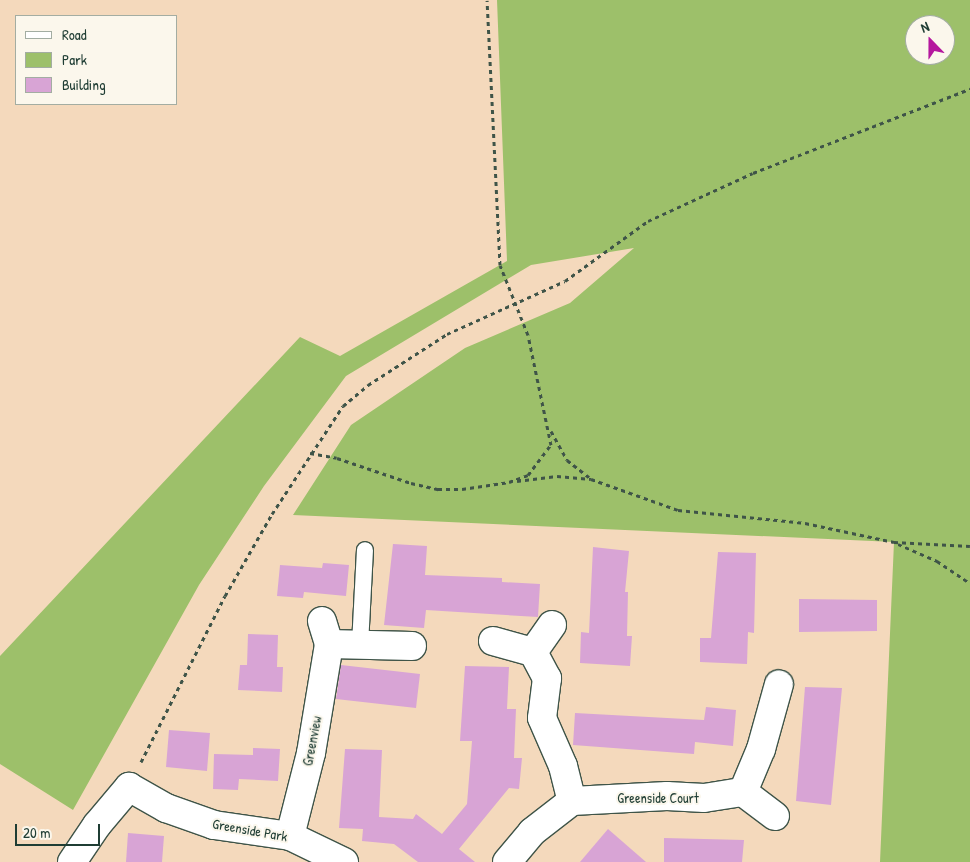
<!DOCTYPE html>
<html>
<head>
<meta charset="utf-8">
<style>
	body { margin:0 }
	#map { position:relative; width:970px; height:862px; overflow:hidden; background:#f4d9bc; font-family:"Patrick Hand",sans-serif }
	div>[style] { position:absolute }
	.green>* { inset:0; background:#9dc06a }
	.building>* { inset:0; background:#d8a4d5 }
	.path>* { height:3px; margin-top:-1.5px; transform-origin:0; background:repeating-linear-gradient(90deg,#3f5448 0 4px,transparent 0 8px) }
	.roads { filter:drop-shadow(1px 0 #3f5448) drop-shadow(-1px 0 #3f5448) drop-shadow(0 1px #3f5448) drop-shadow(0 -1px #3f5448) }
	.service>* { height:16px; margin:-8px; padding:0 8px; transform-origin:8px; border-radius:8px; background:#fff }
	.minor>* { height:28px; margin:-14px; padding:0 14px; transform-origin:14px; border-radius:14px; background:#fff }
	span { translate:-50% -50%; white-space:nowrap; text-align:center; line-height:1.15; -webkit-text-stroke:4px #fbf7ec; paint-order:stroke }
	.street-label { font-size:14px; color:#1f3d34 }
	.legend { position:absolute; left:15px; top:15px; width:162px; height:90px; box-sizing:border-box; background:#fbf7ec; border:1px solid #a3ada2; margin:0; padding:6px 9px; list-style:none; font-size:15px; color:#1f3d34 }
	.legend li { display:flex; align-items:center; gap:10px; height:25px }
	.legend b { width:25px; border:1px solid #a3ada2 }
	.north { position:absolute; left:905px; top:15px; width:50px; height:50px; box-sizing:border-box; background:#fbf7ec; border:1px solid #a3ada2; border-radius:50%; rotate:338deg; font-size:14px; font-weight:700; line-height:20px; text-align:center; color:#1f3d34 }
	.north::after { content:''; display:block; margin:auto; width:18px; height:22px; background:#b5179e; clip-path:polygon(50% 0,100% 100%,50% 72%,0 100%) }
	.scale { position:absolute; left:15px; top:824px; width:85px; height:22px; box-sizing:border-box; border:2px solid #1f3d34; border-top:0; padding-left:6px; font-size:15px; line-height:18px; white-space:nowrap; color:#1f3d34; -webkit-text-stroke:4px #fbf7ec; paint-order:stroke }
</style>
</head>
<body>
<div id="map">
	<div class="green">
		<div style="clip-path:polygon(evenodd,497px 0,970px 0,970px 862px,880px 862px,894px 542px,293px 515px,351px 425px,465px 348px,570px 303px,634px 248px,531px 265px,346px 376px,264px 486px,199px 585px,73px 810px,0 764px,0 656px,300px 337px,340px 356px,507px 261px,497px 0,915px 25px,945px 25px,945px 55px,915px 55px,915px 25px)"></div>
	</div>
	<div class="building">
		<div style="clip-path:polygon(393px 544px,427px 546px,425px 575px,502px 578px,502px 582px,540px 584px,538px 617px,426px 610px,424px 628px,384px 625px)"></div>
		<div style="clip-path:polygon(593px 547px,629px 551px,625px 592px,628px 592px,627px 636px,632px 636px,630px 666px,580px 663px,581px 632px,589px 633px)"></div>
		<div style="clip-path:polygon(718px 552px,756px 553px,754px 633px,748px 632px,747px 664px,700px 662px,700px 638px,711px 638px)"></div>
		<div style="clip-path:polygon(323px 563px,349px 565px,346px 596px,304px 592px,303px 598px,277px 596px,280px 565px,322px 568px)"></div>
		<div style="clip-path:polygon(799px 599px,877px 600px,877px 631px,799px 632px)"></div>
		<div style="clip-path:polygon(248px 634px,278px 635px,277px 667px,283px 667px,282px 692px,238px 690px,240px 665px,247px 665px)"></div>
		<div style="clip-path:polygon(341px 665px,420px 674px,416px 708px,336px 699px)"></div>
		<div style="clip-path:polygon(465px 666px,509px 667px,507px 709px,516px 709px,514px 758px,522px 758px,519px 789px,509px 788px,459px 849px,475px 862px,418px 862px,394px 844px,362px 841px,363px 829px,339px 828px,345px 749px,382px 750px,379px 817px,413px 819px,416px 814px,442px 834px,467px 804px,472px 741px,460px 741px)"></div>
		<div style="clip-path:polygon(805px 687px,842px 688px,831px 805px,796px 801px)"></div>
		<div style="clip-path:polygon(706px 707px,736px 710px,733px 746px,695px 742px,694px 754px,573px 745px,575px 713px,704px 720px)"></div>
		<div style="clip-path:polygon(169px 730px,210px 733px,207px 771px,166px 767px)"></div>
		<div style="clip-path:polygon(253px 748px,280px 749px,278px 781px,239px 779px,238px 790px,213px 789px,214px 754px,253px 755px)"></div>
		<div style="clip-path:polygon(608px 829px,646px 862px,580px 862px)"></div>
		<div style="clip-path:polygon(128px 833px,164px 836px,162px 862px,126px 862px)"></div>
		<div style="clip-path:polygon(664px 838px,744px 840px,742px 862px,664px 862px)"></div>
	</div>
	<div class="path">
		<div style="left:551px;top:431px;width:33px;rotate:61deg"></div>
		<div style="left:567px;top:460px;width:28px;rotate:38deg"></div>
		<div style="left:310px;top:453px;width:27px;rotate:10deg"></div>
		<div style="left:337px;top:458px;width:78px;rotate:18.7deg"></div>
		<div style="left:411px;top:483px;width:28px;rotate:13deg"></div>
		<div style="left:438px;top:489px;width:24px"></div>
		<div style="left:462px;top:489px;width:48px;rotate:-8.5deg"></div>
		<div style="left:509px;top:482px;width:20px;rotate:-20deg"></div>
		<div style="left:528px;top:475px;width:38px;rotate:-53deg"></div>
		<div style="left:551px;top:445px;width:112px;rotate:-101.8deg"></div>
		<div style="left:528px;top:335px;width:75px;rotate:-111.8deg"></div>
		<div style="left:500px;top:265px;width:265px;rotate:-92.8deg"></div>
		<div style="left:517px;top:481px;width:40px;rotate:-7.1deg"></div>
		<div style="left:557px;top:476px;width:34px;rotate:5deg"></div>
		<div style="left:591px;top:479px;width:92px;rotate:19.6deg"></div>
		<div style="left:678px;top:510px;width:128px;rotate:5.8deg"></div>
		<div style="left:805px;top:523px;width:91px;rotate:12.1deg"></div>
		<div style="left:894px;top:542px;width:76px;rotate:3deg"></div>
		<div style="left:898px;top:544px;width:43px;rotate:23.6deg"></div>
		<div style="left:937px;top:561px;width:40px;rotate:34deg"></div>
		<div style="left:141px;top:762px;width:186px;rotate:-63.2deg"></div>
		<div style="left:225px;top:596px;width:95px;rotate:-60.2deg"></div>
		<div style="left:272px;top:514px;width:129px;rotate:-56.7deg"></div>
		<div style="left:343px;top:406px;width:33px;rotate:-40deg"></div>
		<div style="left:368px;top:385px;width:94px;rotate:-32.8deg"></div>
		<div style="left:447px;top:334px;width:129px;rotate:-24.2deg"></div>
		<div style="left:565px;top:281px;width:102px;rotate:-35.9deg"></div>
		<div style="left:648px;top:221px;width:115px;rotate:-24.6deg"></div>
		<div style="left:753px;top:173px;width:233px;rotate:-21.2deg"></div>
	</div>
	<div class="roads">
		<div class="service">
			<div style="left:360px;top:645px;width:95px;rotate:-87deg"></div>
		</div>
		<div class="minor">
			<div style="left:552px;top:625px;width:33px;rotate:125deg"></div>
			<div style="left:533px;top:652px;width:30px;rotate:62deg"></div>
			<div style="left:547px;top:678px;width:40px;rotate:97.1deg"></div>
			<div style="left:542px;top:718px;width:52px;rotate:66.4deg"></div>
			<div style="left:563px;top:766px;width:36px;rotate:76deg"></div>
			<div style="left:493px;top:641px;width:41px;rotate:15.4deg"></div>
			<div style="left:329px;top:644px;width:83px;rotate:1.4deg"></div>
			<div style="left:743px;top:792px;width:40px;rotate:37deg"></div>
			<div style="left:290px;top:836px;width:86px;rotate:-75.8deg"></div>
			<div style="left:311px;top:753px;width:110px;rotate:-80.6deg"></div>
			<div style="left:329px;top:644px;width:24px;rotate:-107deg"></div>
			<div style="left:72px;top:862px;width:45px;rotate:-56deg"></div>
			<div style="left:97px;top:825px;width:50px;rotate:-49.9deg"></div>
			<div style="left:129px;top:787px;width:43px;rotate:29.6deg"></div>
			<div style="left:166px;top:808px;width:51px;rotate:19.5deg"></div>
			<div style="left:214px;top:825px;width:77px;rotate:8.2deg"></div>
			<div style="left:290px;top:836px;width:60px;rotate:25.7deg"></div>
			<div style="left:507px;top:862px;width:39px;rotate:-50deg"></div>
			<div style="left:532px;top:832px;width:51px;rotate:-37.8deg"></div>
			<div style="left:572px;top:801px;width:95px;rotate:-3deg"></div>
			<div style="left:667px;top:796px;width:37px;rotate:3deg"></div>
			<div style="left:704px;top:798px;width:39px;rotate:-9deg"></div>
			<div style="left:743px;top:792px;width:47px;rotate:-67.3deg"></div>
			<div style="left:761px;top:749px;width:67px;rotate:-74.5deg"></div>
		</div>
	</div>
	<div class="street-label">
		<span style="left:312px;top:741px;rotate:-79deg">Greenview</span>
		<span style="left:658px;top:798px">Greenside Court</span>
		<span style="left:250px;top:830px;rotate:10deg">Greenside Park</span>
	</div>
	<ul class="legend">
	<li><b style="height:6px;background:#fff"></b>Road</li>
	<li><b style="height:14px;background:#9dc06a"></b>Park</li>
	<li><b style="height:14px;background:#d8a4d5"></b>Building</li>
	</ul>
	<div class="north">N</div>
	<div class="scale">20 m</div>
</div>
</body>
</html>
